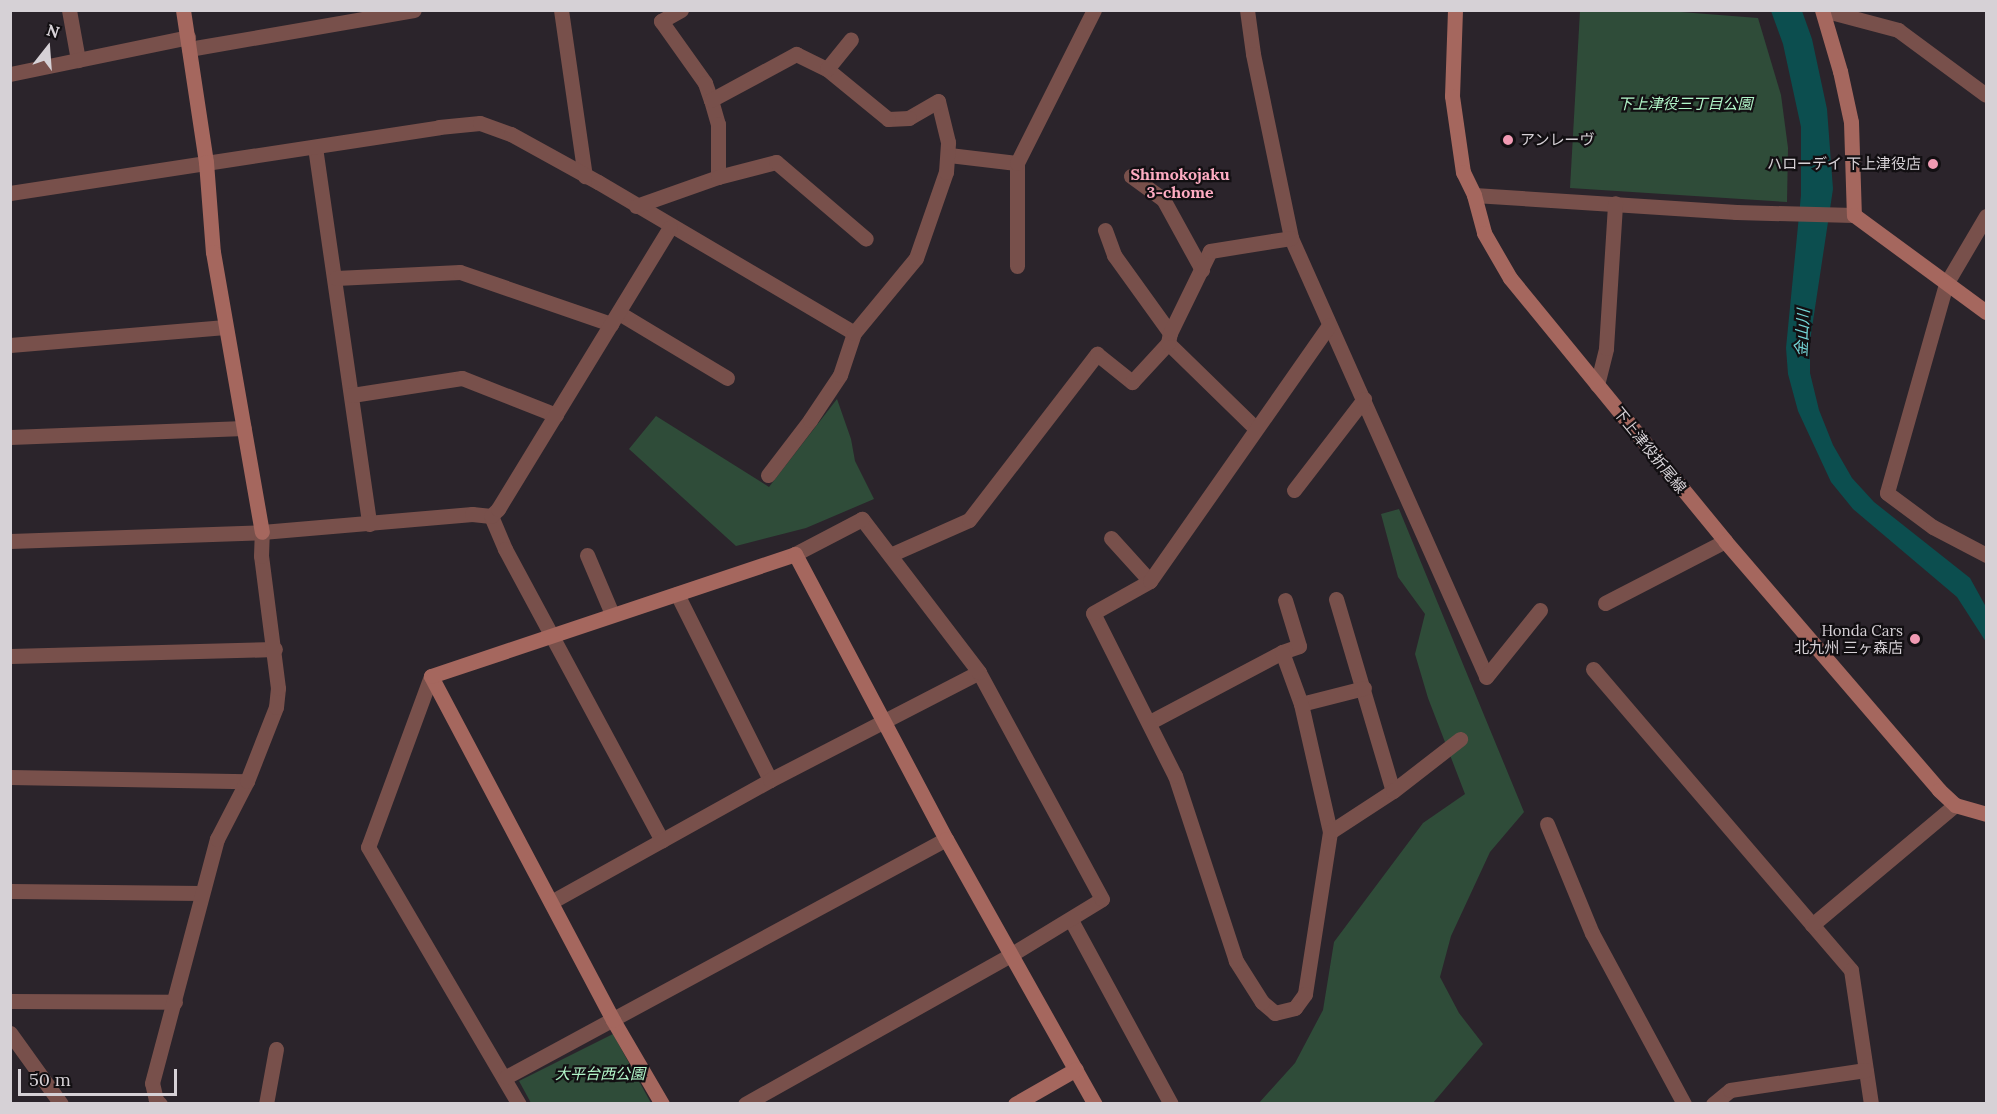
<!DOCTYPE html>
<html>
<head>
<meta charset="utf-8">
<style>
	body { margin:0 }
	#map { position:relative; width:1997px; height:1114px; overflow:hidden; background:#2b242b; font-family:Lora,"Noto Sans JP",serif }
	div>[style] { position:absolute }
	.green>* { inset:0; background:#2f4c39 }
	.water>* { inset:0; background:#0c4e4f }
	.street>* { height:15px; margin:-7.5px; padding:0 7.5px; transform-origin:7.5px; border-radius:7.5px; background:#78504b }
	.secondary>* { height:15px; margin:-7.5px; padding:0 7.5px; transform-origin:7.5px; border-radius:7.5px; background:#a5675e }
	.dots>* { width:16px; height:16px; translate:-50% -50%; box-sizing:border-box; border:3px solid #120f12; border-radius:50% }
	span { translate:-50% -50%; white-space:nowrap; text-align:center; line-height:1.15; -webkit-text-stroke:4.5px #120f12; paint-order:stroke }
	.park-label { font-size:15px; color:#b2f6c9; font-style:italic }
	.poi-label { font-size:15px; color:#d6d1d6 }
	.left { translate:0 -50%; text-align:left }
	.right { translate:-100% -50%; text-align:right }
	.street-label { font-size:15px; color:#d6d1d6 }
	.neighbourhood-label { font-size:16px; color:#feacc2; font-weight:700 }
	.water-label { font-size:16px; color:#74d5d6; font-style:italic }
	.frame { position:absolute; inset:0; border:12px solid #d6d1d6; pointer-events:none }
	.north { position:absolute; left:18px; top:18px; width:60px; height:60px; -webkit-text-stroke:4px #120f12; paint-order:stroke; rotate:17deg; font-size:16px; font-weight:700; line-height:24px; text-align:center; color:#d6d1d6 }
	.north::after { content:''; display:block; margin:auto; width:21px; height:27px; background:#d6d1d6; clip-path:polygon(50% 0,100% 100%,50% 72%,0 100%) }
	.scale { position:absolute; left:18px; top:1069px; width:159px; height:27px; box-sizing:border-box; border:3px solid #d6d1d6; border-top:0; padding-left:8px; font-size:18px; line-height:21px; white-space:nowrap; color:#d6d1d6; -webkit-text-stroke:4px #120f12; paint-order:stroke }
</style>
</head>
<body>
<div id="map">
	<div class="green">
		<div style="clip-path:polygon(1580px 11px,1668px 11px,1758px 18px,1781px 95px,1788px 148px,1787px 202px,1570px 188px)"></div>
		<div style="clip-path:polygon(837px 399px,851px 439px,855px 461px,874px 499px,806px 528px,736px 546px,629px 449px,656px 416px,769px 487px)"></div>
		<div style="clip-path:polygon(1399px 509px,1524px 812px,1490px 852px,1451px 936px,1440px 977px,1459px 1013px,1483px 1044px,1433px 1103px,1258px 1104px,1295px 1063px,1323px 1010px,1334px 942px,1423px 823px,1465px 794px,1428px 698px,1415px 654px,1425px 614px,1398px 577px,1381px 514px)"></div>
		<div style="clip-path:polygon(613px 1034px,651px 1103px,531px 1103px,519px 1081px)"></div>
	</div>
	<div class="water">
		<div style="clip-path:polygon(1771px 11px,1802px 11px,1812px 39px,1827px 109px,1833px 189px,1810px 341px,1810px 373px,1819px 410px,1833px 445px,1852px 478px,1874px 502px,1970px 578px,1986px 607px,1986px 642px,1957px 597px,1853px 509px,1831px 482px,1798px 411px,1788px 374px,1786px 348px,1801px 195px,1801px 127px,1783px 44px)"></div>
	</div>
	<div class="street">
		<div style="left:69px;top:10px;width:51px;rotate:79.8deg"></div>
		<div style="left:561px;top:10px;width:168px;rotate:81.8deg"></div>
		<div style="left:681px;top:10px;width:23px;rotate:151deg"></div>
		<div style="left:661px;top:21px;width:76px;rotate:54.6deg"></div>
		<div style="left:705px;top:83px;width:18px;rotate:71deg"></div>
		<div style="left:711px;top:100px;width:25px;rotate:74deg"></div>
		<div style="left:718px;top:124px;width:53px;rotate:90deg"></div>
		<div style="left:1247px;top:10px;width:44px;rotate:82.2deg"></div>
		<div style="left:1253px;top:54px;width:188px;rotate:78.3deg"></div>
		<div style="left:1291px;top:238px;width:480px;rotate:66deg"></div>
		<div style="left:1486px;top:677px;width:86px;rotate:-51.1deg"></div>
		<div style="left:1823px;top:10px;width:78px;rotate:14.9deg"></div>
		<div style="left:1898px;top:30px;width:109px;rotate:36.5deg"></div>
		<div style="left:189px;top:49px;width:228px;rotate:-9.8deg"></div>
		<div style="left:10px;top:74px;width:182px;rotate:-11.7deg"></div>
		<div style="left:711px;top:100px;width:97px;rotate:-28.4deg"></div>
		<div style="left:796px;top:54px;width:34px;rotate:26deg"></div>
		<div style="left:315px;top:147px;width:381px;rotate:81.8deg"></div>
		<div style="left:949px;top:155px;width:68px;rotate:6.7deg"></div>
		<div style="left:1017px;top:163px;width:103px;rotate:90deg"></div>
		<div style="left:1017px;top:163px;width:171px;rotate:-63.3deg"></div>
		<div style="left:1131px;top:176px;width:39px;rotate:36deg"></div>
		<div style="left:1163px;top:199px;width:81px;rotate:61.2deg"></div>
		<div style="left:10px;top:193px;width:434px;rotate:-8.7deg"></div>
		<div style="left:439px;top:127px;width:41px;rotate:-5.6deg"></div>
		<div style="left:480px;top:123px;width:33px;rotate:20deg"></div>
		<div style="left:511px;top:134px;width:99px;rotate:28.9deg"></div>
		<div style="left:598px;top:182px;width:297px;rotate:30.5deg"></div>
		<div style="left:1474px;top:195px;width:263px;rotate:3.7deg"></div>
		<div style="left:1736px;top:212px;width:118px;rotate:1.5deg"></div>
		<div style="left:636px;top:206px;width:87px;rotate:-19.5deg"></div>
		<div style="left:718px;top:177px;width:60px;rotate:-14.5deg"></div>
		<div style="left:776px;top:162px;width:118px;rotate:40.5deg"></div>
		<div style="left:1986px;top:216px;width:79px;rotate:120.5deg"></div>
		<div style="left:1946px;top:284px;width:217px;rotate:105.8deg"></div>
		<div style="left:1887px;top:493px;width:57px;rotate:36.5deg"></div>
		<div style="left:1933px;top:527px;width:60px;rotate:27.8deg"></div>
		<div style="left:1105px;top:230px;width:27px;rotate:70deg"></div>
		<div style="left:1114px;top:255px;width:96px;rotate:54.3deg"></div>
		<div style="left:336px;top:278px;width:124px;rotate:-2.8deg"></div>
		<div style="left:460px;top:272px;width:160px;rotate:19deg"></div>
		<div style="left:619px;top:313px;width:126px;rotate:31deg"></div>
		<div style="left:1168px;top:343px;width:122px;rotate:44.3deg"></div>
		<div style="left:10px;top:345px;width:216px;rotate:-4.8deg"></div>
		<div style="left:1597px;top:385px;width:38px;rotate:-76deg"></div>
		<div style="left:1606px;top:348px;width:145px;rotate:-86.4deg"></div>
		<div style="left:352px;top:395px;width:111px;rotate:-8.8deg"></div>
		<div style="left:462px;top:378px;width:101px;rotate:21.5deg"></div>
		<div style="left:10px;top:437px;width:234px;rotate:-2.2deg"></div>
		<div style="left:768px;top:475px;width:69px;rotate:-52.6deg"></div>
		<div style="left:810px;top:420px;width:54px;rotate:-56.3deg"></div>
		<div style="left:840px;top:375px;width:44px;rotate:-71.6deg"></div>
		<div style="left:854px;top:333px;width:97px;rotate:-50.4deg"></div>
		<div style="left:916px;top:258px;width:91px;rotate:-70.8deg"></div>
		<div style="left:946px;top:172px;width:30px;rotate:-86deg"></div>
		<div style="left:948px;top:142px;width:42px;rotate:-103.7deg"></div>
		<div style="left:938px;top:101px;width:34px;rotate:150deg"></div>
		<div style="left:909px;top:118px;width:21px;rotate:177deg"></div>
		<div style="left:888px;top:119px;width:79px;rotate:-140.7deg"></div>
		<div style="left:827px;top:69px;width:38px;rotate:-51deg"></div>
		<div style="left:1294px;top:490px;width:115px;rotate:-52.4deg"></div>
		<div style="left:491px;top:516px;width:36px;rotate:67deg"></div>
		<div style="left:505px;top:549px;width:331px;rotate:61.7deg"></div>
		<div style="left:1111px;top:538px;width:58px;rotate:47.8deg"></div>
		<div style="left:10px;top:541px;width:252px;rotate:-2deg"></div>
		<div style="left:262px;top:532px;width:211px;rotate:-4.9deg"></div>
		<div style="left:472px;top:514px;width:19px;rotate:6deg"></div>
		<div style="left:491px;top:516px;width:10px;rotate:-45deg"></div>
		<div style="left:498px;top:509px;width:330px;rotate:-58.6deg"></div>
		<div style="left:587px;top:555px;width:64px;rotate:67deg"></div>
		<div style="left:890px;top:555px;width:86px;rotate:-23.9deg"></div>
		<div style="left:969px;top:520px;width:210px;rotate:-52.4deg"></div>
		<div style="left:1097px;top:354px;width:45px;rotate:38.7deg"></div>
		<div style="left:1132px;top:382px;width:53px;rotate:-47.3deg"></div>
		<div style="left:1168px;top:343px;width:10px;rotate:-79deg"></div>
		<div style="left:1170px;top:333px;width:91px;rotate:-64deg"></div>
		<div style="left:1210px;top:251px;width:82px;rotate:-9.1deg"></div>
		<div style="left:677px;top:594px;width:208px;rotate:63.4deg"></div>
		<div style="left:1336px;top:599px;width:200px;rotate:73.5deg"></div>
		<div style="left:1605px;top:603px;width:135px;rotate:-27.3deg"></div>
		<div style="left:1282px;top:652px;width:18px;rotate:-19deg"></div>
		<div style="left:1299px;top:646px;width:48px;rotate:-106.9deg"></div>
		<div style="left:10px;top:656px;width:265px;rotate:-1.5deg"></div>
		<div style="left:1593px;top:669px;width:396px;rotate:49.4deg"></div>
		<div style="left:1851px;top:970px;width:135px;rotate:81.5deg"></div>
		<div style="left:431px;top:676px;width:182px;rotate:110.2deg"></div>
		<div style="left:368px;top:847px;width:298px;rotate:59.6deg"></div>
		<div style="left:1301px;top:704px;width:65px;rotate:-14.3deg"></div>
		<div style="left:1150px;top:722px;width:149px;rotate:-27.9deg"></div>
		<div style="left:1282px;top:652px;width:55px;rotate:69.9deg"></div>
		<div style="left:1301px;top:704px;width:131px;rotate:77.2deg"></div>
		<div style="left:1330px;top:832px;width:164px;rotate:98.8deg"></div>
		<div style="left:1305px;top:994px;width:17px;rotate:126deg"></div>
		<div style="left:1295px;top:1008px;width:21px;rotate:166deg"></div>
		<div style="left:1275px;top:1013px;width:17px;rotate:-140deg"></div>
		<div style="left:1262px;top:1002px;width:49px;rotate:-122.4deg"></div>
		<div style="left:1236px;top:961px;width:195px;rotate:-108.2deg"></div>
		<div style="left:1175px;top:776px;width:182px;rotate:-116.7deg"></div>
		<div style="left:1093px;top:613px;width:65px;rotate:-29.3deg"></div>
		<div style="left:1150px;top:581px;width:312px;rotate:-55deg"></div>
		<div style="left:10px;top:777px;width:237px;rotate:1deg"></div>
		<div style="left:1547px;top:824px;width:118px;rotate:67.6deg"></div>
		<div style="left:1592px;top:933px;width:194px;rotate:61.7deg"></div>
		<div style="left:1330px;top:832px;width:75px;rotate:-33.1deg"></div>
		<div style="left:1393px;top:791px;width:85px;rotate:-37.8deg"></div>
		<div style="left:10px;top:891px;width:192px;rotate:0.6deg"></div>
		<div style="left:551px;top:902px;width:251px;rotate:-29.1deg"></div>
		<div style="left:770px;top:780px;width:235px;rotate:-27.3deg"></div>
		<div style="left:1071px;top:920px;width:209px;rotate:61.5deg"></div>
		<div style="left:1812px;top:925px;width:187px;rotate:-40deg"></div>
		<div style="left:10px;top:1001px;width:165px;rotate:0.3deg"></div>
		<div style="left:10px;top:1033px;width:87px;rotate:54.3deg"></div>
		<div style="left:506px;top:1077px;width:500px;rotate:-28.41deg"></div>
		<div style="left:160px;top:1104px;width:6px;rotate:-135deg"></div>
		<div style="left:156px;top:1100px;width:17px;rotate:-103deg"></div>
		<div style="left:152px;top:1083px;width:253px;rotate:-75.1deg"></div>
		<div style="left:217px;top:839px;width:65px;rotate:-62.7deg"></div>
		<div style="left:247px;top:781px;width:79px;rotate:-68.6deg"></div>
		<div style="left:276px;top:707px;width:19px;rotate:-84deg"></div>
		<div style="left:278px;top:688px;width:133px;rotate:-97.3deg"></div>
		<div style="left:261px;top:556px;width:24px;rotate:-88deg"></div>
		<div style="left:266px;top:1104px;width:56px;rotate:-79.7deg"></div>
		<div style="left:745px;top:1104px;width:306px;rotate:-29.3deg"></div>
		<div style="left:1012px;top:954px;width:105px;rotate:-31.4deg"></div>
		<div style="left:1102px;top:899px;width:258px;rotate:-118.5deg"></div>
		<div style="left:979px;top:672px;width:193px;rotate:-127.4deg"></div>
		<div style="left:862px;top:519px;width:76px;rotate:152.4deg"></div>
		<div style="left:1713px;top:1104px;width:22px;rotate:-39deg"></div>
		<div style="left:1730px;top:1090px;width:137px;rotate:-8.4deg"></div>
	</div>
	<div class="secondary">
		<div style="left:183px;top:10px;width:154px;rotate:81.4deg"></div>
		<div style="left:206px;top:162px;width:90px;rotate:85.6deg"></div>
		<div style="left:213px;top:252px;width:284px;rotate:80.1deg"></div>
		<div style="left:1455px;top:10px;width:86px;rotate:92deg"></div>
		<div style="left:1452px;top:96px;width:77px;rotate:81.8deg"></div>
		<div style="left:1463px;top:172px;width:25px;rotate:64deg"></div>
		<div style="left:1474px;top:195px;width:39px;rotate:75deg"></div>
		<div style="left:1484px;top:233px;width:52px;rotate:60deg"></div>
		<div style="left:1510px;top:278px;width:340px;rotate:50.7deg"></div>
		<div style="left:1725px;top:541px;width:328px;rotate:49.3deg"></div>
		<div style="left:1939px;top:790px;width:22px;rotate:43deg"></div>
		<div style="left:1955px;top:805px;width:32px;rotate:16deg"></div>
		<div style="left:1822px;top:10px;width:64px;rotate:73.6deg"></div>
		<div style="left:1840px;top:71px;width:52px;rotate:77.8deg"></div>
		<div style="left:1851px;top:122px;width:93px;rotate:88.2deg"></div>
		<div style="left:1854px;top:215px;width:164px;rotate:36.3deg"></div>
		<div style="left:662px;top:1104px;width:97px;rotate:-120.3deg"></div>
		<div style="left:613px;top:1020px;width:389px;rotate:-117.9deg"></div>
		<div style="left:431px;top:676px;width:384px;rotate:-18.5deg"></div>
		<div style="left:795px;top:554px;width:323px;rotate:62.1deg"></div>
		<div style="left:946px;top:839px;width:304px;rotate:60.7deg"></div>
		<div style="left:1015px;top:1104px;width:70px;rotate:-29.8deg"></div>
	</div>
	<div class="dots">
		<div style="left:1508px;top:140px;background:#f19ab3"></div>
		<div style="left:1933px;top:164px;background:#f19ab3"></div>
		<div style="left:1915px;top:639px;background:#f19ab3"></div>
	</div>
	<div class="park-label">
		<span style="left:1685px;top:104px">下上津役三丁目公園</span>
		<span style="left:600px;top:1074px">大平台西公園</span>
	</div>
	<div class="poi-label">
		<span class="left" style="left:1520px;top:140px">アンレーヴ</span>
		<span class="right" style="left:1921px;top:164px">ハローデイ 下上津役店</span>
		<span class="right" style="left:1903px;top:639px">Honda Cars<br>北九州 三ヶ森店</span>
	</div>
	<div class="street-label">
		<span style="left:1650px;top:450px;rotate:51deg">下上津役折尾線</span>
	</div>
	<div class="neighbourhood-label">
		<span style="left:1180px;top:183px">Shimokojaku<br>3-chome</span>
	</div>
	<div class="water-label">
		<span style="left:1802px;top:333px;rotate:-87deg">金山川</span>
	</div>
	<div class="frame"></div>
	<div class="north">N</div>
	<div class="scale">50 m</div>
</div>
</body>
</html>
